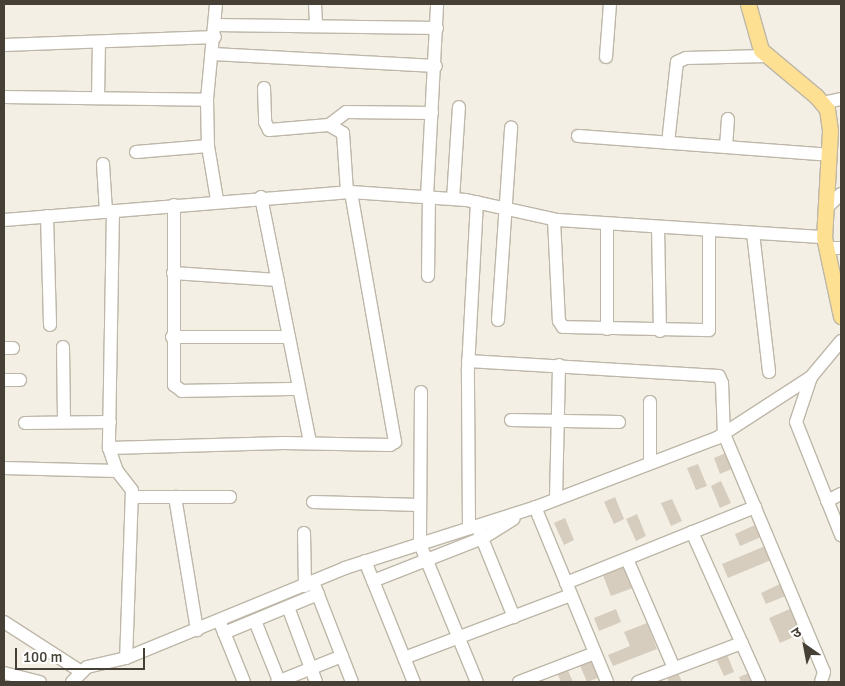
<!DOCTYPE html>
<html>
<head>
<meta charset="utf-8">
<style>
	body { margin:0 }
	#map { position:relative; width:845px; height:686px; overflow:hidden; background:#f3efe5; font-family:Signika,"Noto Sans Devanagari",sans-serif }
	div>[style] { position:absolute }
	.building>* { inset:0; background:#d7cdbe }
	.roads { filter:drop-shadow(1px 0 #beb7a8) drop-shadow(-1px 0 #beb7a8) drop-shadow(0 1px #beb7a8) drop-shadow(0 -1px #beb7a8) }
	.minor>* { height:12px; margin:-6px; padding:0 6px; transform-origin:6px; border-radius:6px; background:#fff }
	.major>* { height:15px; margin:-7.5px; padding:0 7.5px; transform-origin:7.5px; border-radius:7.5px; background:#fee093 }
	span { translate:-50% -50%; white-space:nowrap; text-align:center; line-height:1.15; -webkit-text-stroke:5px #fff; paint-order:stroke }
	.frame { position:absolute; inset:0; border:5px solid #453f35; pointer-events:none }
	.north { position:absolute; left:780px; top:621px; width:50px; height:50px; -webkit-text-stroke:4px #fff; paint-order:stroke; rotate:327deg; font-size:14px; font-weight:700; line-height:20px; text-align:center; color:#453f35 }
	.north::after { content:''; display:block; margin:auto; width:18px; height:22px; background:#453f35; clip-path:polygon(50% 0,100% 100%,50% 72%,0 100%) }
	.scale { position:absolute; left:15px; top:648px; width:130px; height:22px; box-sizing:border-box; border:2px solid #453f35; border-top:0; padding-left:6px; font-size:15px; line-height:18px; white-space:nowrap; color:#453f35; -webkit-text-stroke:4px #fff; paint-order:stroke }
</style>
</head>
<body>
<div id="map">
	<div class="building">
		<div style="clip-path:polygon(728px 452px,734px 468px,720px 474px,714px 458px)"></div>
		<div style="clip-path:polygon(698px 464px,707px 486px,696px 490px,687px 468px)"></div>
		<div style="clip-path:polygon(721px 481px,731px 503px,720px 508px,711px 486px)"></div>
		<div style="clip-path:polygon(615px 497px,624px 519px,614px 524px,604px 502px)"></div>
		<div style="clip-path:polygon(672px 499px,682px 521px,671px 526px,661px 503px)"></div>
		<div style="clip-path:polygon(637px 514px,646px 536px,636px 541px,626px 519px)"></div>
		<div style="clip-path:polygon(565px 518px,574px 540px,564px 545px,554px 523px)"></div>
		<div style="clip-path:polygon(755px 525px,761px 537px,740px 546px,735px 534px)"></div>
		<div style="clip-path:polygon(765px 546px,771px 560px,728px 578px,722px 564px)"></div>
		<div style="clip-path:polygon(623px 562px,633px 588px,611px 596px,601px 570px)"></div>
		<div style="clip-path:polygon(782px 583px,788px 595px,766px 604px,761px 593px)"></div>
		<div style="clip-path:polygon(792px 608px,803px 633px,780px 643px,769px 618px)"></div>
		<div style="clip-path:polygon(616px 609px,621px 622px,599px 631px,594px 618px)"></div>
		<div style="clip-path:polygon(647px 623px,657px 649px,613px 666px,608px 655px,630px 646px,624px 632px)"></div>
		<div style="clip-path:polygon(725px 649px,734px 672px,724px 676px,714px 654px)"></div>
		<div style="clip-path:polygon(589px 656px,598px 678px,587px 682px,578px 661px)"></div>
		<div style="clip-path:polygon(566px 666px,573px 682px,561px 682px,556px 670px)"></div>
		<div style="clip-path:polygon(677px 670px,682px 682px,669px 682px,666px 675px)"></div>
		<div style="clip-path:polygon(749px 673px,753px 682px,741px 682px,739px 677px)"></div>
	</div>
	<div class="roads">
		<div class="minor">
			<div style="left:216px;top:4px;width:96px;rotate:95.4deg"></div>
			<div style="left:207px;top:100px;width:46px;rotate:88.8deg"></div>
			<div style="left:208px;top:146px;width:55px;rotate:80.5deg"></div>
			<div style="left:315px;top:4px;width:22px;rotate:87deg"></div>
			<div style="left:215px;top:25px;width:222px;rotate:0.8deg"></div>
			<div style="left:4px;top:45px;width:211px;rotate:-2.2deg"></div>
			<div style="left:213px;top:54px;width:223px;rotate:3.1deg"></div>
			<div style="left:606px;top:57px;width:53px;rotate:-85.7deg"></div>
			<div style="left:264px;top:88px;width:34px;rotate:88deg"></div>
			<div style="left:265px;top:122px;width:9px;rotate:63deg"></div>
			<div style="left:269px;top:130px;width:60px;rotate:-4.8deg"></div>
			<div style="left:329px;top:125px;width:16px;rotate:30deg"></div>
			<div style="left:343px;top:133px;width:59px;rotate:86.1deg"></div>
			<div style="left:4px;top:97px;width:203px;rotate:0.8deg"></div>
			<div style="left:98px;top:98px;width:56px;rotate:-89deg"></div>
			<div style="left:822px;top:103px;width:19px;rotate:-12deg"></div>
			<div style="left:329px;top:125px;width:21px;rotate:-37deg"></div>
			<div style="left:346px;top:112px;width:86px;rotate:0.7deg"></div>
			<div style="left:578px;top:136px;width:252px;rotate:4.3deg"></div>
			<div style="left:668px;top:143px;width:81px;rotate:-83.7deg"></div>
			<div style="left:677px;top:62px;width:10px;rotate:-24deg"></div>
			<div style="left:686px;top:58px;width:81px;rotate:-1.4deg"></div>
			<div style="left:726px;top:147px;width:28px;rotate:-86deg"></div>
			<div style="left:136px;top:152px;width:72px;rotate:-4.8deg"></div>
			<div style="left:103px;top:164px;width:48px;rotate:86.4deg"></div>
			<div style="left:261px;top:197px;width:251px;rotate:78.7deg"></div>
			<div style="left:427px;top:197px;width:193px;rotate:-87deg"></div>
			<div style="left:453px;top:199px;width:92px;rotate:-86.3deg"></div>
			<div style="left:174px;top:205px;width:180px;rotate:90deg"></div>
			<div style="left:174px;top:385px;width:10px;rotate:37deg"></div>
			<div style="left:182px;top:391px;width:117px;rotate:-1deg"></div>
			<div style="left:826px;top:208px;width:21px;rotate:-43deg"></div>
			<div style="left:113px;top:211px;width:237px;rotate:91deg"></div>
			<div style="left:109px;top:448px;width:24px;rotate:71deg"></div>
			<div style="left:117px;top:471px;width:24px;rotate:52deg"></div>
			<div style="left:132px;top:490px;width:168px;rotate:92deg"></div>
			<div style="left:47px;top:216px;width:109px;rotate:88.4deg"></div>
			<div style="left:4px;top:220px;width:348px;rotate:-4.6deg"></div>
			<div style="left:351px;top:192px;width:115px;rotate:4deg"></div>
			<div style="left:466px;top:200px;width:94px;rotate:12.3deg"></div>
			<div style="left:558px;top:220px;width:267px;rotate:3.7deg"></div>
			<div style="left:554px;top:220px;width:101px;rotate:87.2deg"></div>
			<div style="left:559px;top:321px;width:7px;rotate:56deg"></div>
			<div style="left:563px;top:327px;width:146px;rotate:1.2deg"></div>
			<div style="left:709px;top:330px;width:100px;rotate:-90deg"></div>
			<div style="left:658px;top:227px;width:104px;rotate:88.9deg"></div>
			<div style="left:753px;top:233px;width:140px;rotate:83.4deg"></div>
			<div style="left:827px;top:248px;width:14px"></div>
			<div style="left:173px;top:273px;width:105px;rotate:3.8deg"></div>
			<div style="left:428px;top:276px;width:79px;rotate:-89.3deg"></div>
			<div style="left:498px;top:320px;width:193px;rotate:-86.1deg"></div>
			<div style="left:607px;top:329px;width:105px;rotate:-90deg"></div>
			<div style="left:172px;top:337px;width:117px"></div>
			<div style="left:841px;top:341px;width:47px;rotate:129.8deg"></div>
			<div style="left:811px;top:377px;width:47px;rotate:108.4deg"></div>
			<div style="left:796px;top:422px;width:122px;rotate:68.3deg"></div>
			<div style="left:63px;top:347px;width:75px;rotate:89.2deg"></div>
			<div style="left:4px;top:348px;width:9px"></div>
			<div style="left:468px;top:361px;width:251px;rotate:3.4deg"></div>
			<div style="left:719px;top:376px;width:8px;rotate:67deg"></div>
			<div style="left:722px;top:383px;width:51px;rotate:87.8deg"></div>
			<div style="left:724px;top:434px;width:258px;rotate:67.2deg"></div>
			<div style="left:824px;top:672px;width:10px;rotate:107deg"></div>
			<div style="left:4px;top:380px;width:16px"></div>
			<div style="left:421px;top:392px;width:152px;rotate:90.4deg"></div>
			<div style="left:420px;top:544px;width:149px;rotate:67.6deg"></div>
			<div style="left:650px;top:402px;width:61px;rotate:90deg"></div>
			<div style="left:511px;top:420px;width:108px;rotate:1.1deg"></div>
			<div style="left:25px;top:423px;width:85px;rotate:-0.7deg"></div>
			<div style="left:109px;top:448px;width:175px;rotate:-1.6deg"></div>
			<div style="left:284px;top:443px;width:106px;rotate:1.1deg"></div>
			<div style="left:390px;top:445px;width:6px;rotate:-31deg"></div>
			<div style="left:395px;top:442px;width:254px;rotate:-100deg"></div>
			<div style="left:4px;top:468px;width:113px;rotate:1.5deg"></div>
			<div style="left:132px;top:497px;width:98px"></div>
			<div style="left:175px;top:497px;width:135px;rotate:80.6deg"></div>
			<div style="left:556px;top:499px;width:134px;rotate:-88.7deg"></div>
			<div style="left:827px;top:501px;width:16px;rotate:-27deg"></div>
			<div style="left:313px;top:502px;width:107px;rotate:1.6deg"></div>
			<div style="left:535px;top:507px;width:189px;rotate:67.6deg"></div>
			<div style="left:469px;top:528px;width:160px;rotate:-90.4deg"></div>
			<div style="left:468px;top:368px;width:166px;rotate:-86.9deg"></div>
			<div style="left:479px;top:531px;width:93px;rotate:67.9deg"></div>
			<div style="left:692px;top:532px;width:164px;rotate:65.9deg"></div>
			<div style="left:304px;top:533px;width:53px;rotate:88.9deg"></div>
			<div style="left:627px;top:559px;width:119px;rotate:66.7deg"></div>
			<div style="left:365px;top:561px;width:131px;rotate:68deg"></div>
			<div style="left:373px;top:581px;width:118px;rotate:-21.4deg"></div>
			<div style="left:483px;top:538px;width:36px;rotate:-32deg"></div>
			<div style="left:313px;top:582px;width:107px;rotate:68.7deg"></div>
			<div style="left:566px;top:583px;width:204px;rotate:-21.9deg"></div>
			<div style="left:288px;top:607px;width:80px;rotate:69.5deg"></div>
			<div style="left:255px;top:621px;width:65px;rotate:68.2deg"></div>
			<div style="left:4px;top:622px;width:90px;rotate:32.8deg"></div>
			<div style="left:221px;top:625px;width:61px;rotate:68deg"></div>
			<div style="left:224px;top:633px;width:102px;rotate:-22.5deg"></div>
			<div style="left:404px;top:658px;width:178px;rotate:-20.7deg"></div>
			<div style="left:4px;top:673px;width:37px;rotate:14deg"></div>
			<div style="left:72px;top:682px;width:21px;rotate:-45deg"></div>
			<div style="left:87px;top:667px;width:40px;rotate:-13deg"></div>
			<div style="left:126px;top:658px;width:237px;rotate:-22.3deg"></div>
			<div style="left:345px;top:568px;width:204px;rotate:-17.7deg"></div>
			<div style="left:539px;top:506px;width:191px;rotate:-20.9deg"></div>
			<div style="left:717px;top:438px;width:112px;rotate:-33deg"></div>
			<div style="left:277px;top:682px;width:70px;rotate:-21.8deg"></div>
			<div style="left:519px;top:682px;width:81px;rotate:-20.9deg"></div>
			<div style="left:638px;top:682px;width:111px;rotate:-20.6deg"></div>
		</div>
		<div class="major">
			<div style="left:748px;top:4px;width:48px;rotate:74.2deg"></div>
			<div style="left:761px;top:50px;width:72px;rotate:39.9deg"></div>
			<div style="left:816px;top:96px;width:17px;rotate:50deg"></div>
			<div style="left:827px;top:109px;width:22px;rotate:82deg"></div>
			<div style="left:830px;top:131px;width:106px;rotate:93.2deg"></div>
			<div style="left:824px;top:237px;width:81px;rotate:77.9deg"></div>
		</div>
	</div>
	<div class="frame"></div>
	<div class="north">उ</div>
	<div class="scale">100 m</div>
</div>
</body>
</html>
